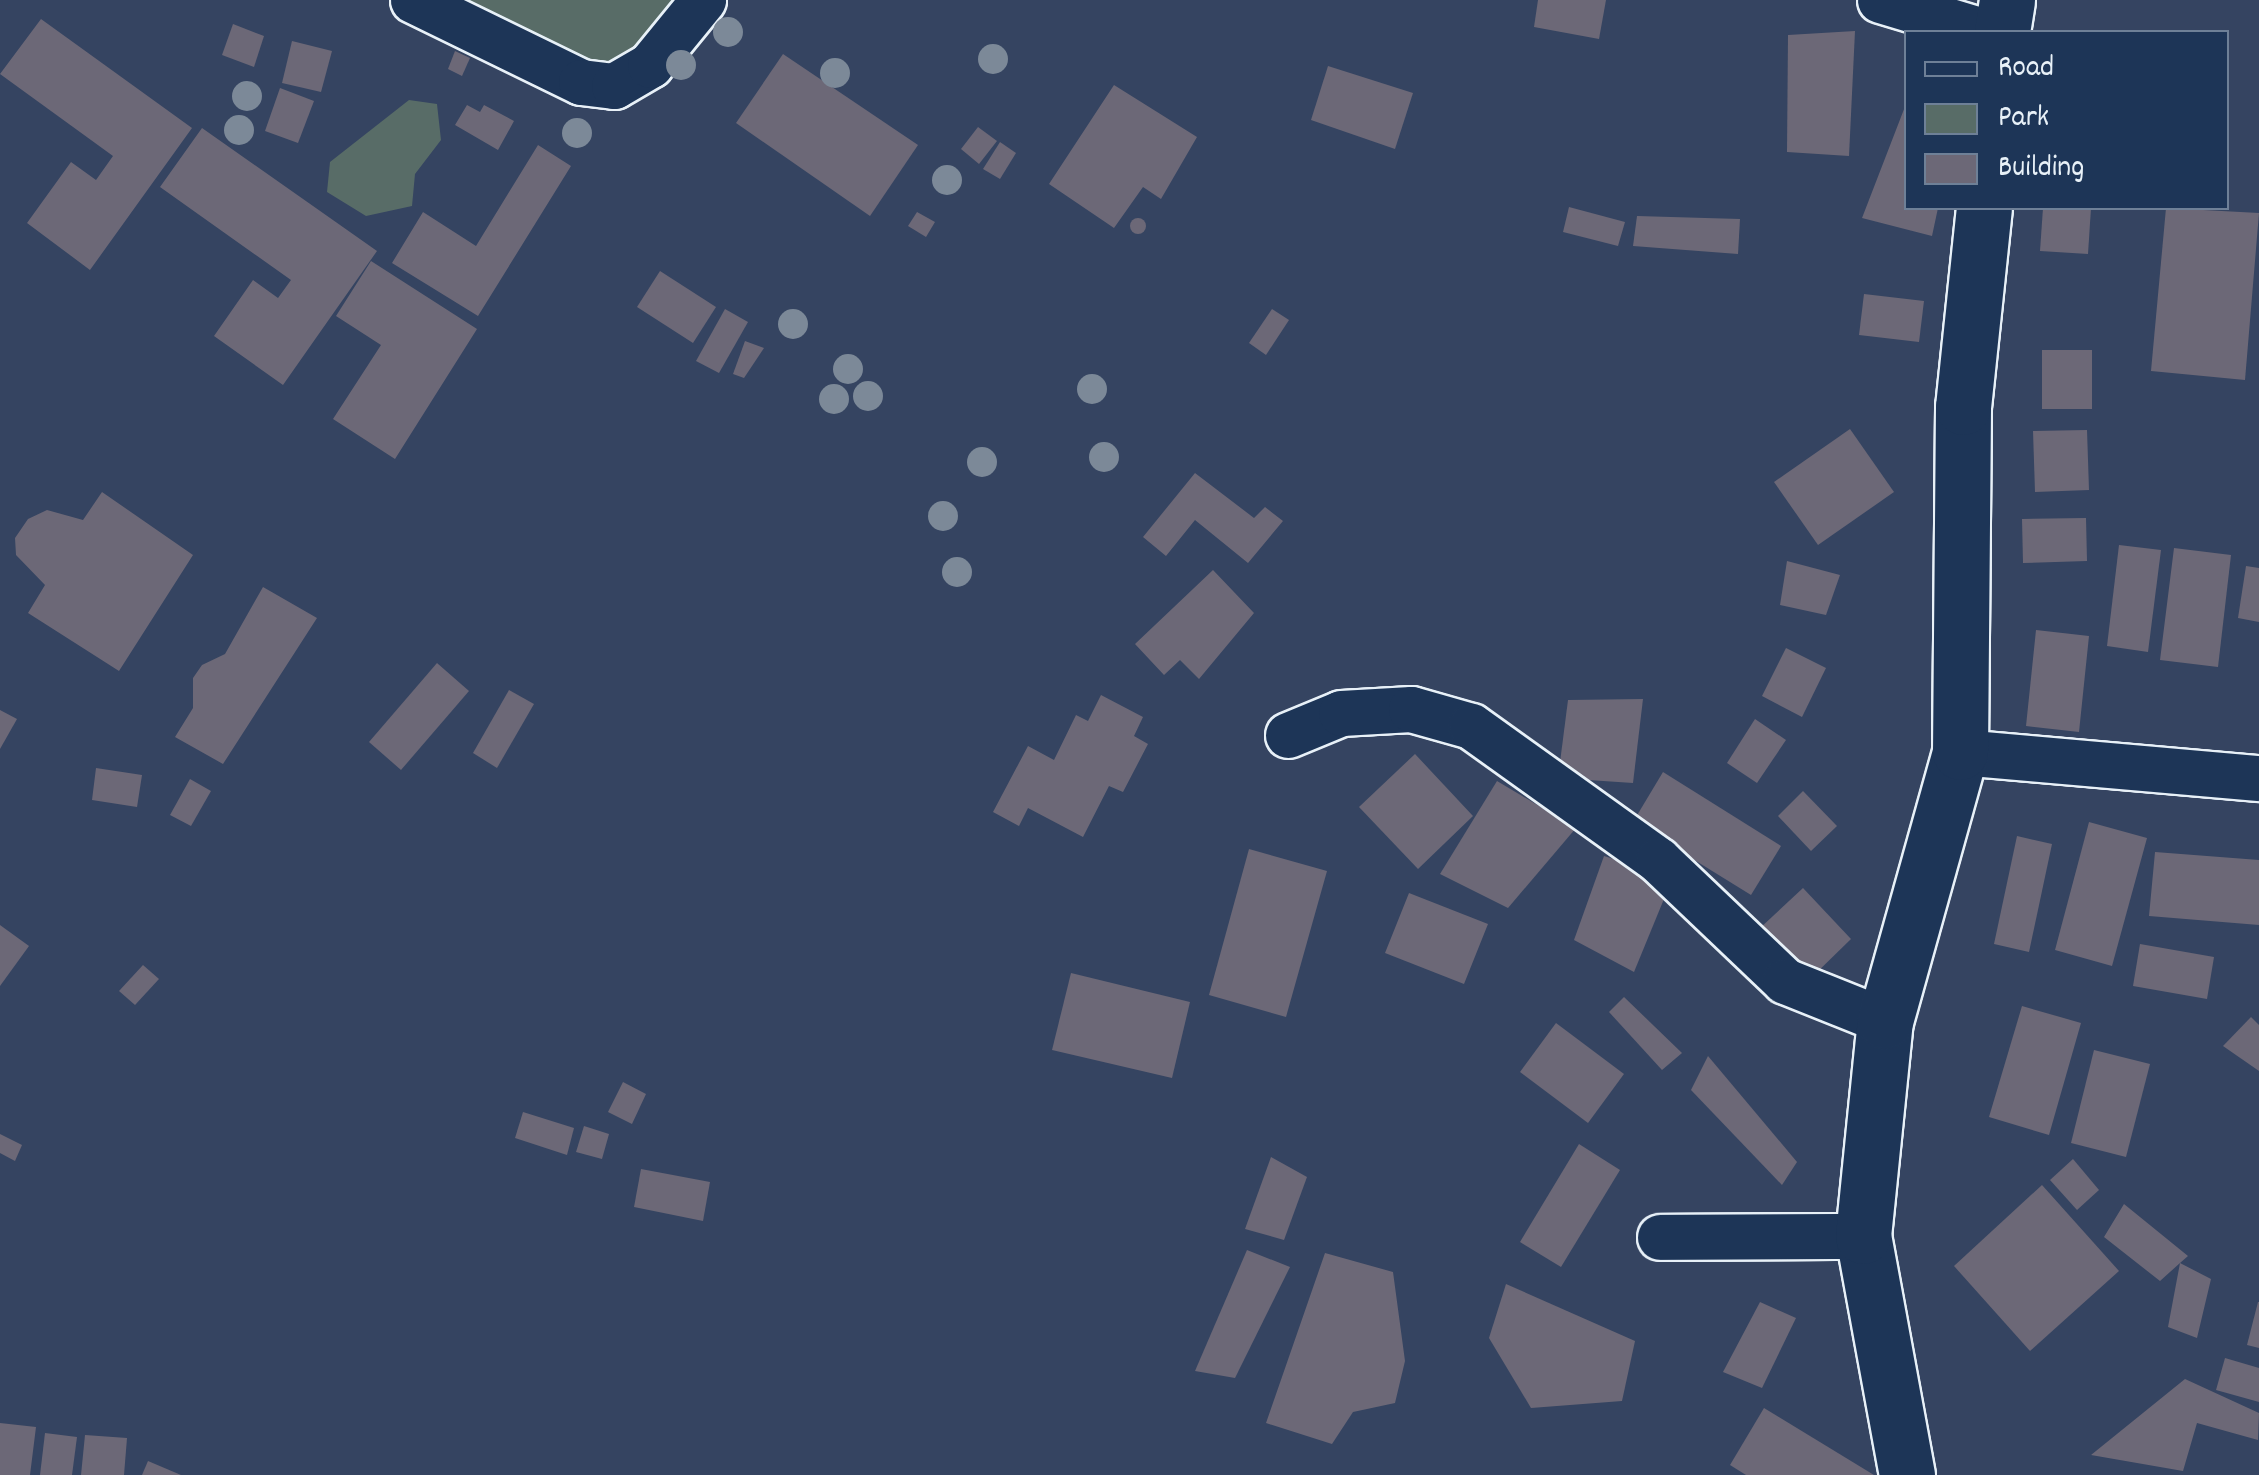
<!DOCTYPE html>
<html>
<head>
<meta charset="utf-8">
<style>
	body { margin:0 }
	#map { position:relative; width:2259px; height:1475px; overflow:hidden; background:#354461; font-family:Dekko,sans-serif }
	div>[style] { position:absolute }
	.green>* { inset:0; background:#586c67 }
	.building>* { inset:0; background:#6c6877 }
	.round { border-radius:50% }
	.roads { filter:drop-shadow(2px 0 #e8f1f8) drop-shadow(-2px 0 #e8f1f8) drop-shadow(0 2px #e8f1f8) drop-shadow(0 -2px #e8f1f8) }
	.minor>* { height:45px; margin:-22.5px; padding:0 22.5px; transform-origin:22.5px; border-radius:22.5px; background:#1d3557 }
	.tertiary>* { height:55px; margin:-27.5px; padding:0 27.5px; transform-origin:27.5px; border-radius:27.5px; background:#1d3557 }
	.trees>* { width:30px; height:30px; margin:-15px; border-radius:50%; background:#7c8998 }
	span { translate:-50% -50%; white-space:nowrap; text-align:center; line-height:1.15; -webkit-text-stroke:8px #1d3557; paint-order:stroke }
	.legend { position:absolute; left:1904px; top:30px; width:325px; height:180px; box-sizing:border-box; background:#1d3557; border:2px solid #6e8097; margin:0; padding:12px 18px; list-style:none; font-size:30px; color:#e8f1f8 }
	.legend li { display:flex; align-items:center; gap:20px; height:50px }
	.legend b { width:50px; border:2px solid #6e8097 }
</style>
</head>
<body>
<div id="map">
	<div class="green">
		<div style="clip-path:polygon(453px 0,686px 0,622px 66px,596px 69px)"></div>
		<div style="clip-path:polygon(409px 100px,437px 104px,441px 140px,415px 174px,412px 206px,366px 216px,327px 192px,330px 162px)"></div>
	</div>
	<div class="building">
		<div style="clip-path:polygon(1538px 0,1606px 0,1599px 39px,1534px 27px)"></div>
		<div style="clip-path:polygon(41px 19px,192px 128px,90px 270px,27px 223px,71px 162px,96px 180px,113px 156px,0 74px)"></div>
		<div style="clip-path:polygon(233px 24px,264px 36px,254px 67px,222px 55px)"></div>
		<div style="clip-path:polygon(1855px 31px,1849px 156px,1787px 152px,1788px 35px)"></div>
		<div style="clip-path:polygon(292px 41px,332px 51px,321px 92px,282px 83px)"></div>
		<div style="clip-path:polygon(455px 51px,470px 58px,462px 76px,448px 69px)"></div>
		<div style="clip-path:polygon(783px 54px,918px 145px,870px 216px,736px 123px)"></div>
		<div style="clip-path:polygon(1328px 66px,1413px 93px,1395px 149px,1311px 120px)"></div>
		<div style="clip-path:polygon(1114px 85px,1197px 137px,1161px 199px,1143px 187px,1114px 228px,1049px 184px)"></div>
		<div style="clip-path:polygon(280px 88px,314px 101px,298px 143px,265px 131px)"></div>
		<div style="clip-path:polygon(1906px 104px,1906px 208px,1938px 208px,1932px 236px,1862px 218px)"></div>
		<div style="clip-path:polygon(467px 105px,480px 112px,484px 105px,514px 121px,498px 150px,455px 125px)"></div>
		<div style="clip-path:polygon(978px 127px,997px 141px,979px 164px,961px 149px)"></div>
		<div style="clip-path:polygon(202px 128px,377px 251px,283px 385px,214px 336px,253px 280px,278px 298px,291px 280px,160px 187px)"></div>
		<div style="clip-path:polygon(1000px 142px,1016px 153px,1000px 179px,983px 169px)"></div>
		<div style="clip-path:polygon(538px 145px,571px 166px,478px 316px,392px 263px,423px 212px,476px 246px)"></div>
		<div style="clip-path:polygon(1569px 207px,1625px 222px,1618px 246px,1563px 232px)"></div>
		<div style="clip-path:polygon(2043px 208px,2091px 208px,2088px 254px,2040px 251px)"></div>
		<div style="clip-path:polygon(2166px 208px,2259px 213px,2245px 380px,2151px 371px)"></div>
		<div style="clip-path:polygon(917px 212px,935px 222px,926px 237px,908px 226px)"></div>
		<div style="clip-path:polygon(1637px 216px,1740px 219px,1738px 254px,1633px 246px)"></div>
		<div class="round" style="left:1130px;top:218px;width:16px;height:16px"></div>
		<div style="clip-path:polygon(371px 261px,477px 329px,395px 459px,333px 419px,381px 345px,336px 316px)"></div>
		<div style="clip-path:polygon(660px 271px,716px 307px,693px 343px,637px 307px)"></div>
		<div style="clip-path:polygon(1864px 294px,1924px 301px,1919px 342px,1859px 335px)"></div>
		<div style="clip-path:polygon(725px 309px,748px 322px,719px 373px,696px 361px)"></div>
		<div style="clip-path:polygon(1272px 309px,1289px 320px,1266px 355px,1249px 343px)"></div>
		<div style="clip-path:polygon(745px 341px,764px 348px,744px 378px,733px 374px)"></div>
		<div style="clip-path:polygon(2042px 350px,2092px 350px,2092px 409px,2042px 409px)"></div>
		<div style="clip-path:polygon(1850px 429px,1894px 492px,1818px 545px,1774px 482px)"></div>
		<div style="clip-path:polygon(2087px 430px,2089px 490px,2035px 492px,2033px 431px)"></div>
		<div style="clip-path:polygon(1195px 473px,1254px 518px,1265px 507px,1283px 521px,1248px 563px,1195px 520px,1166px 556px,1143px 537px)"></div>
		<div style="clip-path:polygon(102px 492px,193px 555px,119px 671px,28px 613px,45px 585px,16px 555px,15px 538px,28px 519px,47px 510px,83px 520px)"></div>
		<div style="clip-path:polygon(2086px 518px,2087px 561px,2023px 563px,2022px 519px)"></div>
		<div style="clip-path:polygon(2119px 545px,2161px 550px,2148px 652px,2107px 646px)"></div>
		<div style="clip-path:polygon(2174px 548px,2231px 555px,2218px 667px,2160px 660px)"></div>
		<div style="clip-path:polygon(1787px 561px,1840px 575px,1826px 615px,1780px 605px)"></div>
		<div style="clip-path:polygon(2246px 566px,2259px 568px,2259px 622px,2238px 618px)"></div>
		<div style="clip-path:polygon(1213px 570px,1254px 613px,1199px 679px,1180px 660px,1164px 675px,1135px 644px)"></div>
		<div style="clip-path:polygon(263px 587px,317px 618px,223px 764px,175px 737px,193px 708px,193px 678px,202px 665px,225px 654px)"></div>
		<div style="clip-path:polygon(2036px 630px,2089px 636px,2079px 732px,2026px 726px)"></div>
		<div style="clip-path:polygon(1786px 648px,1826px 668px,1802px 717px,1762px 696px)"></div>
		<div style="clip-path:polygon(437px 663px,469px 691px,401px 770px,369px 742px)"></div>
		<div style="clip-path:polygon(509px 690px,534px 704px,497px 768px,473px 753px)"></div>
		<div style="clip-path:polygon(1101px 695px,1143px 717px,1134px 736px,1148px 744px,1123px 792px,1109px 786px,1083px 837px,1028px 808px,1019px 826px,993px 812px,1028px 746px,1054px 760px,1076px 715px,1088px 721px)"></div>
		<div style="clip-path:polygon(1643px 699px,1633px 783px,1558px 778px,1568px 700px)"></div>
		<div style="clip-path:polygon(0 710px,17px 719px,0 749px)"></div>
		<div style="clip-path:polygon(1755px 719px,1786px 740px,1757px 783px,1727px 763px)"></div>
		<div style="clip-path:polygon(1415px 754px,1473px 816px,1418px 869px,1359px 807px)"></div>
		<div style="clip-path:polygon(96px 768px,142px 775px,137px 807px,92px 800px)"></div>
		<div style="clip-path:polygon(1663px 772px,1781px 846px,1751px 895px,1633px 822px)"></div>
		<div style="clip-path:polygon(190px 779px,211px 791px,191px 826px,170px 815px)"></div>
		<div style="clip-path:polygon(1497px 781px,1576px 828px,1508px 908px,1440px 874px)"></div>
		<div style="clip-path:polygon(1803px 791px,1837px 826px,1811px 851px,1778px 816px)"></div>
		<div style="clip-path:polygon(2089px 822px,2147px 838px,2112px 966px,2055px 950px)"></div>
		<div style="clip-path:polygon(2017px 836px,2052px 844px,2029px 952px,1994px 944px)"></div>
		<div style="clip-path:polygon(1249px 849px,1327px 871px,1286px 1017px,1209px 995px)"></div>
		<div style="clip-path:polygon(2155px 852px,2259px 860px,2259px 925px,2149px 916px)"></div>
		<div style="clip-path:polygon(1604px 856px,1673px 877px,1634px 972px,1574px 940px)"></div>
		<div style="clip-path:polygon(1803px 888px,1851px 939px,1808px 981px,1759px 929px)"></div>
		<div style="clip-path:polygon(1409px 893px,1488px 924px,1464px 984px,1385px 953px)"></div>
		<div style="clip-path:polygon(0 925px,29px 946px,0 986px)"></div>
		<div style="clip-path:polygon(2140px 944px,2214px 957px,2207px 999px,2133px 986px)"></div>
		<div style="clip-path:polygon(143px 965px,159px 979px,135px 1005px,119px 991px)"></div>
		<div style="clip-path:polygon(1071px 973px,1190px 1002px,1172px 1078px,1052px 1050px)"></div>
		<div style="clip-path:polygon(1624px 997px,1682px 1053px,1662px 1070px,1609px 1012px)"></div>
		<div style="clip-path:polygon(2022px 1006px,2081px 1023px,2049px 1135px,1989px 1117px)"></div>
		<div style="clip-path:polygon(2251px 1017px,2259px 1025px,2259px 1071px,2223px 1046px)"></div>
		<div style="clip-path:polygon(1556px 1023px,1624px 1074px,1588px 1123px,1520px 1072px)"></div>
		<div style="clip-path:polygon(2094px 1050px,2150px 1064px,2126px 1157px,2071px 1143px)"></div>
		<div style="clip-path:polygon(1708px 1056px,1797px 1162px,1782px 1185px,1691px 1090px)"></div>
		<div style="clip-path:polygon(623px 1082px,646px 1094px,632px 1124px,608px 1112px)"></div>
		<div style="clip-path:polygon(523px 1112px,574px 1128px,567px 1155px,515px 1138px)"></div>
		<div style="clip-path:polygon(584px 1126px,609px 1134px,602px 1159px,576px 1152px)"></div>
		<div style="clip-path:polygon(0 1134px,22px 1145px,15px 1161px,0 1153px)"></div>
		<div style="clip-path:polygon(1579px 1144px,1620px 1170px,1561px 1267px,1520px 1242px)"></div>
		<div style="clip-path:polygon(1271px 1157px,1307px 1177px,1284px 1240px,1245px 1229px)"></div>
		<div style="clip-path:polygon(2073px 1159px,2099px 1190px,2077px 1210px,2050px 1180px)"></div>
		<div style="clip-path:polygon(641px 1169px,710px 1182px,703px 1221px,634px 1207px)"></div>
		<div style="clip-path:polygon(2042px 1185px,2119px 1271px,2030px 1351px,1954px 1266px)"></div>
		<div style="clip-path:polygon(2124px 1204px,2188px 1256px,2180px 1263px,2211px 1279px,2197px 1338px,2168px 1327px,2180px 1263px,2160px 1281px,2104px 1237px)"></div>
		<div style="clip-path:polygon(1247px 1250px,1290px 1267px,1235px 1378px,1195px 1371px)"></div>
		<div style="clip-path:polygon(1325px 1253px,1393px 1272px,1405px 1361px,1395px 1403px,1353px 1412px,1332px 1444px,1266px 1423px)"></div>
		<div style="clip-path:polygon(1506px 1284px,1635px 1341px,1622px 1401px,1531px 1408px,1489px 1338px)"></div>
		<div style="clip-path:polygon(1760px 1302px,1796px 1318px,1762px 1388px,1723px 1372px)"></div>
		<div style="clip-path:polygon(2258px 1302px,2259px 1302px,2259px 1348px,2247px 1345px)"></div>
		<div style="clip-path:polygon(2225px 1358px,2259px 1368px,2259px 1402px,2216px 1390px)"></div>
		<div style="clip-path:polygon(2185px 1379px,2259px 1413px,2258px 1440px,2197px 1423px,2183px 1471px,2091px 1455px)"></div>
		<div style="clip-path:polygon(1764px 1408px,1874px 1475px,1746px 1475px,1730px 1465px)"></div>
		<div style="clip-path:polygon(0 1423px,36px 1427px,30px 1475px,0 1475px)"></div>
		<div style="clip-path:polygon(45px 1433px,77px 1437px,72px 1475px,40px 1475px)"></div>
		<div style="clip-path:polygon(85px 1435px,127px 1438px,124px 1475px,81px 1475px)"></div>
		<div style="clip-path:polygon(148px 1461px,181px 1475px,142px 1475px)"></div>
	</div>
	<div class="roads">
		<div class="minor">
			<div style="left:413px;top:0;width:187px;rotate:26deg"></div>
			<div style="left:581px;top:82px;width:33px;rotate:7deg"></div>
			<div style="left:614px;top:86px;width:42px;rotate:-30.3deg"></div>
			<div style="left:650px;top:65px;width:84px;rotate:-50.8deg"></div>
			<div style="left:1880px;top:0;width:112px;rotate:16.7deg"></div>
			<div style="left:1288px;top:735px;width:57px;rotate:-22.5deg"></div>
			<div style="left:1341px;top:713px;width:70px;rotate:-3.3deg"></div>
			<div style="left:1411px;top:709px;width:62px;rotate:15.8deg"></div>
			<div style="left:1471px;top:726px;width:230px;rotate:35.6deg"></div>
			<div style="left:1658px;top:860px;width:175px;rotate:43.6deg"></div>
			<div style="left:1785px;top:981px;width:108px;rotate:21.8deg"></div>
			<div style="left:1960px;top:752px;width:300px;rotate:5deg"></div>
			<div style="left:1660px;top:1237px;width:203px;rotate:-0.3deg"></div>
		</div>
		<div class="tertiary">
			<div style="left:2002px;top:32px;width:32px;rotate:-81deg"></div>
			<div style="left:1907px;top:1475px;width:243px;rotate:-100.4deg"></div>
			<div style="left:1863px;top:1236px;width:216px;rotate:-84.2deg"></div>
			<div style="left:1885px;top:1021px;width:279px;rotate:-74.4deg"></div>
			<div style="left:1960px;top:752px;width:345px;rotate:-89.5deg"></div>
			<div style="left:1963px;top:407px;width:200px;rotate:-84deg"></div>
		</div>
	</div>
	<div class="trees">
		<div style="left:728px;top:32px"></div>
		<div style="left:993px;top:59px"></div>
		<div style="left:681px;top:65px"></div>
		<div style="left:835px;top:73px"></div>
		<div style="left:247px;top:96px"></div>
		<div style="left:239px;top:130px"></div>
		<div style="left:577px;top:133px"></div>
		<div style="left:947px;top:180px"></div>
		<div style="left:793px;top:324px"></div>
		<div style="left:848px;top:369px"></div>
		<div style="left:1092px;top:389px"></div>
		<div style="left:868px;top:396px"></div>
		<div style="left:834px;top:399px"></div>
		<div style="left:1104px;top:457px"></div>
		<div style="left:982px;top:462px"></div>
		<div style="left:943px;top:516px"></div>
		<div style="left:957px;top:572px"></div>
	</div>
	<ul class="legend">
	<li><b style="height:12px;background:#1d3557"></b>Road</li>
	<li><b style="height:28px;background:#586c67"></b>Park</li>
	<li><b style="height:28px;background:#6c6877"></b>Building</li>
	</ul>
</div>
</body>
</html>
